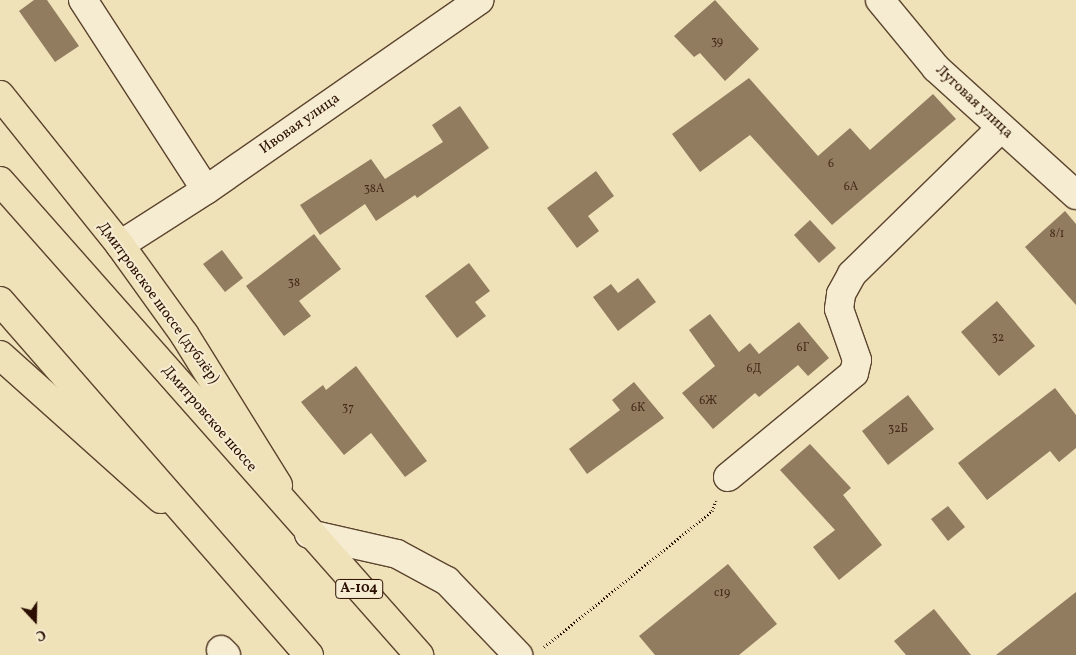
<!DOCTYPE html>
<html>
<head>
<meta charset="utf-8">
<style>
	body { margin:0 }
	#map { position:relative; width:1076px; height:655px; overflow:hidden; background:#efe1b8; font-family:Vollkorn,serif }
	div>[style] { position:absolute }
	.building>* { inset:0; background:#917c60 }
	.path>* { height:3px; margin-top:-1.5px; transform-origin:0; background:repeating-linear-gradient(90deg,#2b0f00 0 1px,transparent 0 3.5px) }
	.roads { filter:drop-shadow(1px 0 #5c442e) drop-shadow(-1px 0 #5c442e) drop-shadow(0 1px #5c442e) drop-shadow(0 -1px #5c442e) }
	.minor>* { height:28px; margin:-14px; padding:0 14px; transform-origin:14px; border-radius:14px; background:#f5ecd1 }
	.major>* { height:28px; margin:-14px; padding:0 14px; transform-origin:14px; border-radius:14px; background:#efe1b8 }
	.highway>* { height:28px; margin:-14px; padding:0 14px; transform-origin:14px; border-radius:14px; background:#efe1b8 }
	span { translate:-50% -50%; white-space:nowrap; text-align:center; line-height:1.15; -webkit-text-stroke:4px #f5ecd1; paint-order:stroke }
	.number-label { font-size:12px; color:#442a18 }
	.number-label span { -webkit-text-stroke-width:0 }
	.shield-label span { padding:1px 4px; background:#f5ecd1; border:1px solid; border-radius:4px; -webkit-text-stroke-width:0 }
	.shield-label { font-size:14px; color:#2b0f00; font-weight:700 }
	.street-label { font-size:15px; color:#2b0f00 }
	.north { position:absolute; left:10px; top:595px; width:50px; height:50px; -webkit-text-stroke:4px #f5ecd1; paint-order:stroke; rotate:159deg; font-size:14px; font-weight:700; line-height:20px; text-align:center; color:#2b0f00 }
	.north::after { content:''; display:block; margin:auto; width:18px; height:22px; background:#2b0f00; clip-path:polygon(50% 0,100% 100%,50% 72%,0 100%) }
</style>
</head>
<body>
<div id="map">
	<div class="building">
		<div style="clip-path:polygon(34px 0,47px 0,79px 46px,55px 62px,19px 11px)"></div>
		<div style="clip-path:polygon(715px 0,759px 49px,725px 81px,700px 53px,694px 57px,674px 36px)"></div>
		<div style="clip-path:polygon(749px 78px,818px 156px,850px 128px,870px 150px,933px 94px,956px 119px,832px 225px,750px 135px,700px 172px,672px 134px)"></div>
		<div style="clip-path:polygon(460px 106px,489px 148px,417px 198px,415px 195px,376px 221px,365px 204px,320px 235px,300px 205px,371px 159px,385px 179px,443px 142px,432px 125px)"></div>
		<div style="clip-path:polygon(596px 171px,614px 196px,588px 216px,599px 231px,577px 248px,547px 208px)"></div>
		<div style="clip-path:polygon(1065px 211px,1076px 224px,1076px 305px,1025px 247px)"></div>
		<div style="clip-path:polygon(810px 220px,836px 248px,819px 263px,794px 235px)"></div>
		<div style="clip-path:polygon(314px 234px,341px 269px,299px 301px,311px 316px,284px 336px,246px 286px)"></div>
		<div style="clip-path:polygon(222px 250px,243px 278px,225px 292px,203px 264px)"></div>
		<div style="clip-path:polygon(469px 263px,490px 291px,475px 302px,486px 316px,457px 338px,425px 296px)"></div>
		<div style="clip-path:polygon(638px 278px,656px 302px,618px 331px,593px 297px,611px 284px,618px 293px)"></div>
		<div style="clip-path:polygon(997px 301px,1035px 346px,999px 376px,961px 332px)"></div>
		<div style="clip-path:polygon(710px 314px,739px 352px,750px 343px,759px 354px,799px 322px,829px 358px,808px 376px,798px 365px,759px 397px,755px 393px,713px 429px,682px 393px,715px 366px,689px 330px)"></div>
		<div style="clip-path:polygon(356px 366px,427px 461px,405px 477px,371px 433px,344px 455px,301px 402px,323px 385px,326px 390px)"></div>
		<div style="clip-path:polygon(634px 382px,664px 418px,587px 474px,569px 449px,620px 410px,612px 400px)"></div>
		<div style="clip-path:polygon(1055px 388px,1076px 415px,1076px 448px,1059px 462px,1050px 451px,987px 500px,958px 463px)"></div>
		<div style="clip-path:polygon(908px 395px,934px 429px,888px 465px,862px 431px)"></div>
		<div style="clip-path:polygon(810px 444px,851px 488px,843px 495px,882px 545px,839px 580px,813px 547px,835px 530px,780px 470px)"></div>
		<div style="clip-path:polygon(948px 506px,965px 527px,948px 541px,931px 519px)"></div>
		<div style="clip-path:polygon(728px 564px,777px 624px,739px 655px,655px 655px,639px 636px)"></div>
		<div style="clip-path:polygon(1076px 592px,1076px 655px,996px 655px)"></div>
		<div style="clip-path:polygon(934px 609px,971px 655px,906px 655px,894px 641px)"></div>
	</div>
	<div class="path">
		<div style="left:544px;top:647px;width:216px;rotate:-39deg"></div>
		<div style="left:712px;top:511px;width:11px;rotate:-68deg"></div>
	</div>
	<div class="roads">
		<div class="minor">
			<div style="left:83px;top:0;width:226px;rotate:57.1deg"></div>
			<div style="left:880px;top:0;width:88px;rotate:50.5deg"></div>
			<div style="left:936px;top:68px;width:189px;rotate:42.2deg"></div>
			<div style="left:120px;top:245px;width:102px;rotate:-32.6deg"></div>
			<div style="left:206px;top:190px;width:333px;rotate:-34.8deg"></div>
			<div style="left:728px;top:477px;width:163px;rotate:-39.5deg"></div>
			<div style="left:854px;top:373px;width:13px;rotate:-77deg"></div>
			<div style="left:857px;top:360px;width:54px;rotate:-109.4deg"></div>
			<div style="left:839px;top:309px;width:15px;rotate:-82deg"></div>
			<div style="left:841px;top:294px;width:23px;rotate:-61deg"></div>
			<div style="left:852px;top:274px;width:209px;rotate:-44.4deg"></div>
			<div style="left:309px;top:534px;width:90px;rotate:12.8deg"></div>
			<div style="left:397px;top:554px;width:57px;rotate:28.4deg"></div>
			<div style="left:447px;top:581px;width:103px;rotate:46.2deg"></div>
			<div style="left:221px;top:650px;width:7px;rotate:45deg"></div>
		</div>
		<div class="major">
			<div style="left:0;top:95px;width:192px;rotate:51.3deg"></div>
			<div style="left:120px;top:245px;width:110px;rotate:54.3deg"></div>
			<div style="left:184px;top:334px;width:178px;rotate:58.1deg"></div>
			<div style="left:0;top:355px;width:216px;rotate:41.8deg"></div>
		</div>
		<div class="highway">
			<div style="left:0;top:181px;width:633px;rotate:48.52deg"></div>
			<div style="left:0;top:301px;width:470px;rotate:48.9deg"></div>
		</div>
	</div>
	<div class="number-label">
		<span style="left:717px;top:43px">39</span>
		<span style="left:831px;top:165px">6</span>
		<span style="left:851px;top:188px">6А</span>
		<span style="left:374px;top:190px">38А</span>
		<span style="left:1057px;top:235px">8/1</span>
		<span style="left:294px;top:284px">38</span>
		<span style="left:998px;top:339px">32</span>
		<span style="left:803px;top:349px">6Г</span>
		<span style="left:754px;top:370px">6Д</span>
		<span style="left:708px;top:402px">6Ж</span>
		<span style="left:348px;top:409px">37</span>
		<span style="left:638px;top:409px">6К</span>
		<span style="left:898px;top:430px">32Б</span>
		<span style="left:722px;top:594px">с19</span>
	</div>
	<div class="shield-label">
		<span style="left:359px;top:589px">А-104</span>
	</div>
	<div class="street-label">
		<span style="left:974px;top:102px;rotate:43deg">Луговая улица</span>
		<span style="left:300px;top:124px;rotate:-35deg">Ивовая улица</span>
		<span style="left:158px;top:303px;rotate:54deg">Дмитровское шоссе (дублёр)</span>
		<span style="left:209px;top:419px;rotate:49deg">Дмитровское шоссе</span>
	</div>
	<div class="north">С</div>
</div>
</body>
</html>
